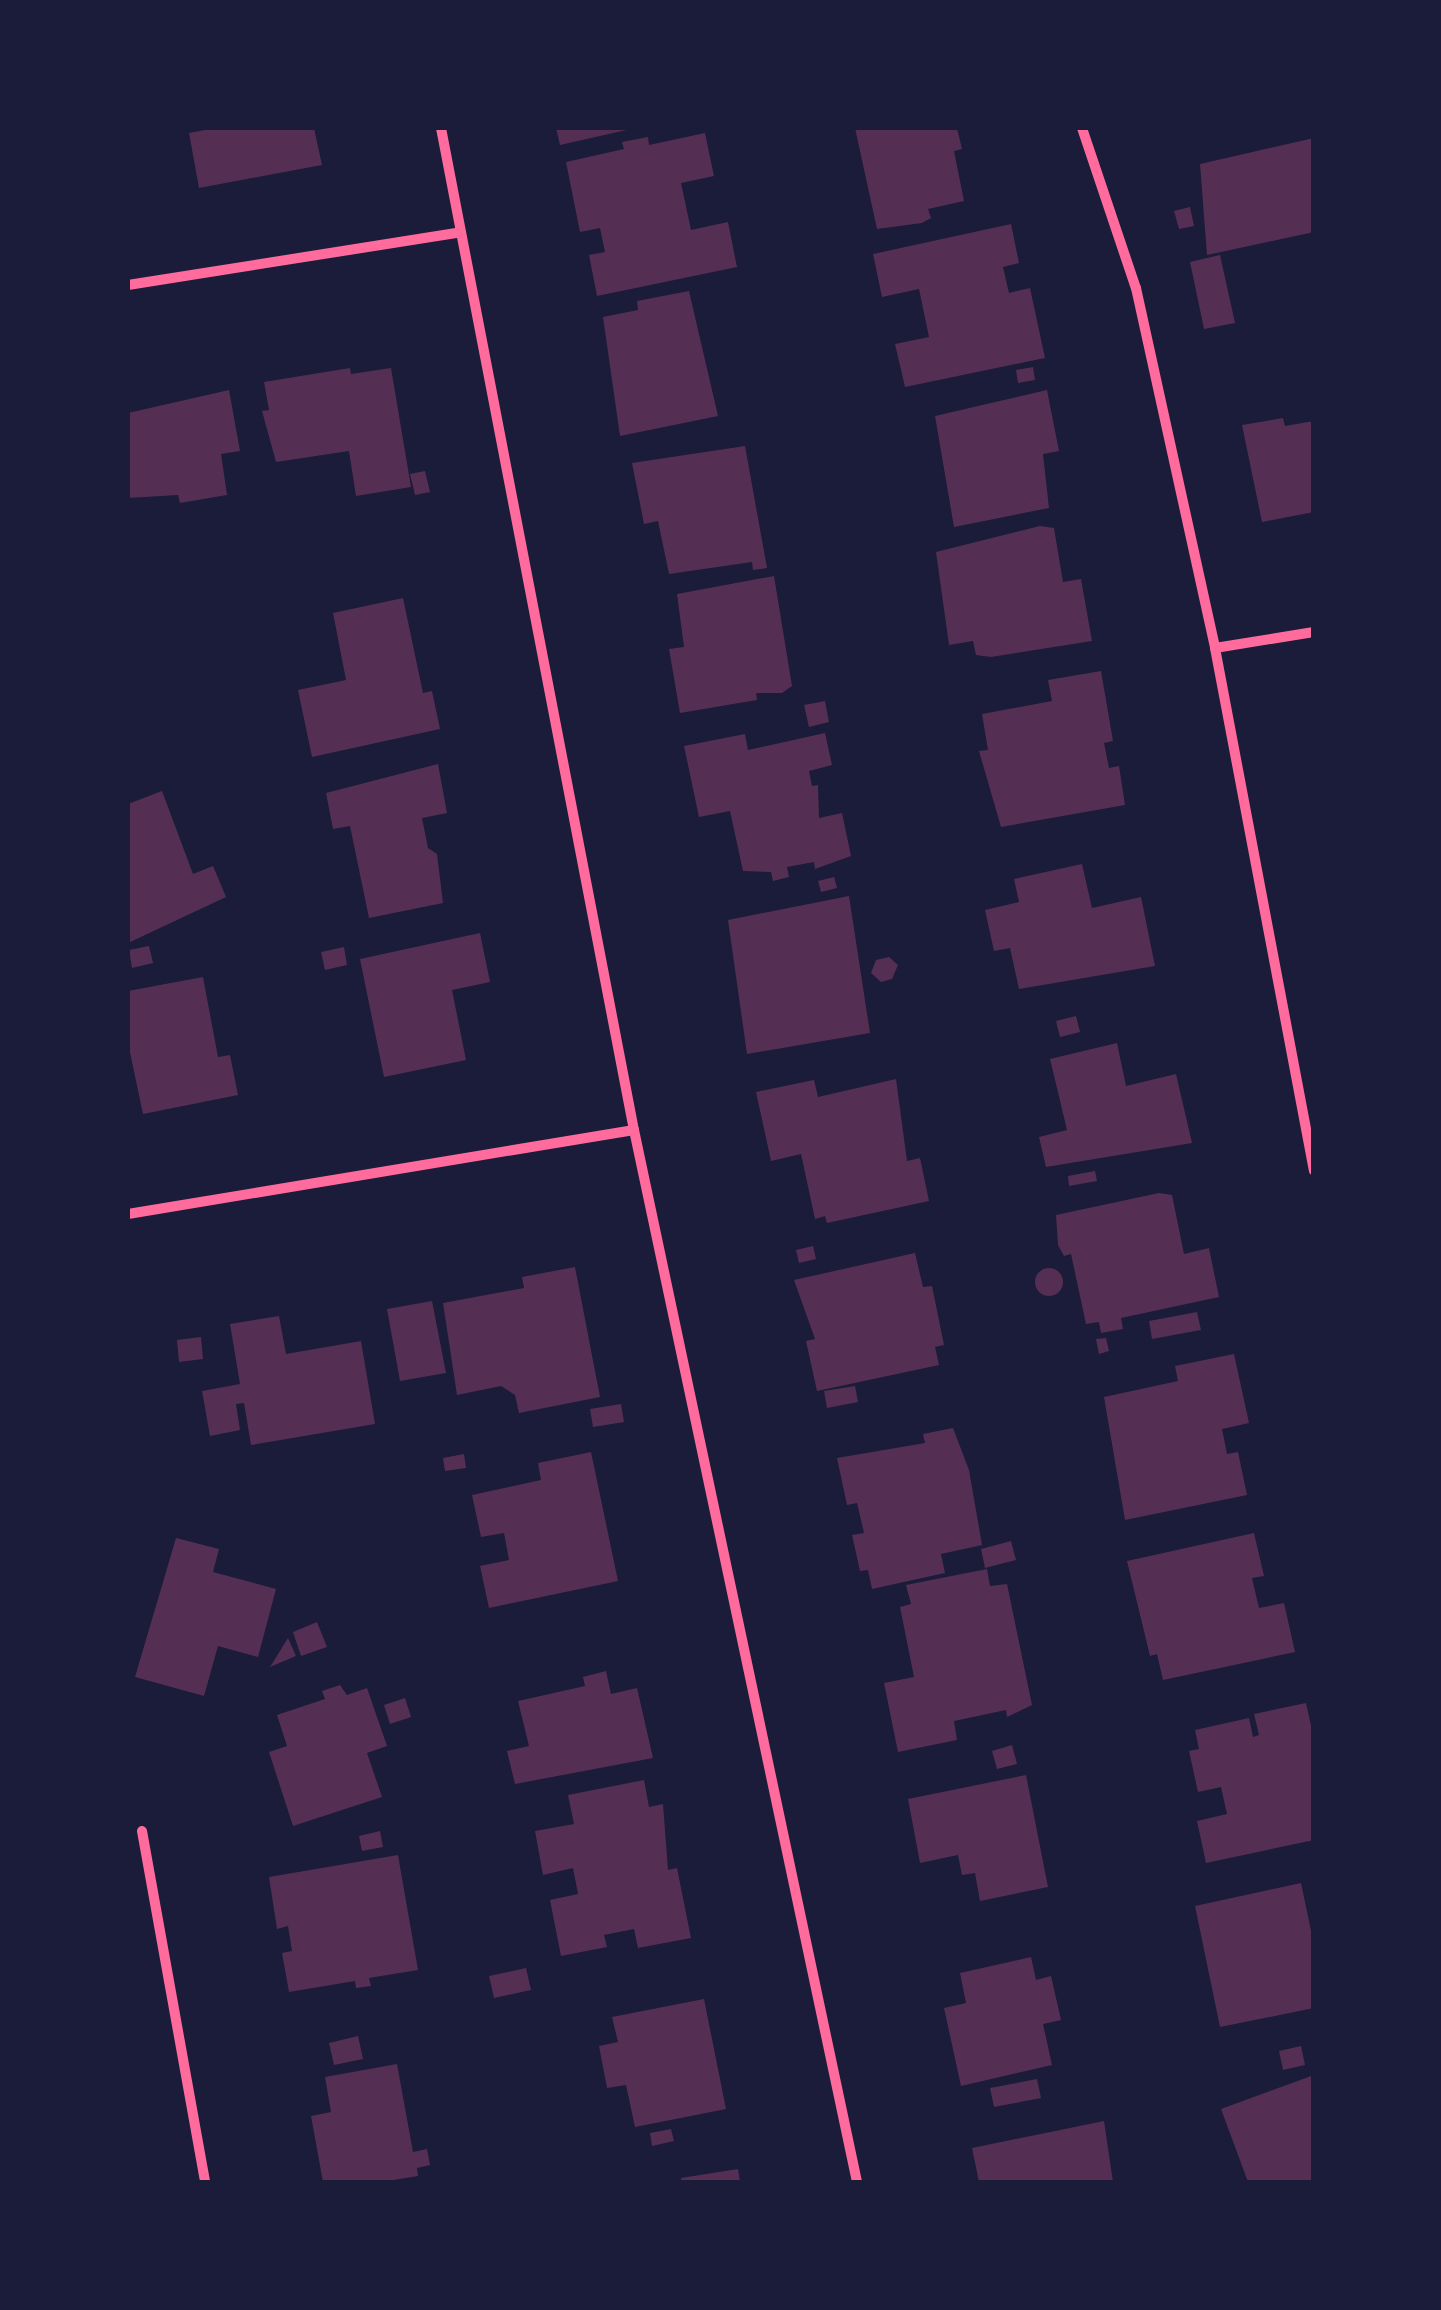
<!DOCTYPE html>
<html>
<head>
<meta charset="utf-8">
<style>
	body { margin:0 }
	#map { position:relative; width:1441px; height:2310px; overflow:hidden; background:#1b1b3a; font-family:Overpass,sans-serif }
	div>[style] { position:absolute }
	.building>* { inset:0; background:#542f53 }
	.round { border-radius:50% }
	.minor>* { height:10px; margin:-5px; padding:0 5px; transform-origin:5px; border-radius:5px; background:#ff6b9d }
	span { translate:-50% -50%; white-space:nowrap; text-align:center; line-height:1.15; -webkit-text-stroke:10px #1b1b3a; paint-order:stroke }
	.frame { position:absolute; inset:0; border:130px solid #1b1b3a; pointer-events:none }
</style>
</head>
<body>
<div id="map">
	<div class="building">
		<div style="clip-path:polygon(216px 128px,314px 128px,322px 165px,199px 188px,189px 133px)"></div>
		<div style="clip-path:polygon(556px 128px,631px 128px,631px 129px,560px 145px)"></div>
		<div style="clip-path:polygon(855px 128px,957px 128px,962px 149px,954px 151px,964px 201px,928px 209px,931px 218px,922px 223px,877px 229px)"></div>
		<div style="clip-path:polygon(705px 133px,714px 176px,681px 183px,691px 230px,728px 222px,737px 267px,597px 296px,589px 255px,605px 252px,600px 228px,580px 232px,566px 162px,624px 149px,622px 142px,648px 137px,649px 145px)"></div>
		<div style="clip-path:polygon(1314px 138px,1314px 232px,1207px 255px,1200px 164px)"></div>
		<div style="clip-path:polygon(1190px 207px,1194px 226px,1179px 229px,1174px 211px)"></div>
		<div style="clip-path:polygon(1011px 224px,1019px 263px,1003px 267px,1009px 293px,1030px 288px,1045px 358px,905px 387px,895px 344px,929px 337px,919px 289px,882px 297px,873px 254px)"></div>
		<div style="clip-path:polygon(1220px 255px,1235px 323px,1204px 329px,1190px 262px)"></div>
		<div style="clip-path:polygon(689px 291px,718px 416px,620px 436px,603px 317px,638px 310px,637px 301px)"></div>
		<div style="clip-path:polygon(1033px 367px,1035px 380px,1018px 383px,1016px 370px)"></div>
		<div style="clip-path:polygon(350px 368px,351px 374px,391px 368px,411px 487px,356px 496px,349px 451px,276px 462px,262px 411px,269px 410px,264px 382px)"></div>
		<div style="clip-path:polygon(229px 390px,240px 451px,221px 454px,227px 495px,180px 503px,178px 495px,128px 498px,128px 413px)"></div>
		<div style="clip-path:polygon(1047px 390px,1059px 451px,1043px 454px,1049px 508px,954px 527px,935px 416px)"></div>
		<div style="clip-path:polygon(1283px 418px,1285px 426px,1314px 421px,1314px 512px,1262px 522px,1242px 425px)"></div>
		<div style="clip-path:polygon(745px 446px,767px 568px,753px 570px,752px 562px,669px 574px,658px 521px,644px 524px,632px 463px)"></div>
		<div style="clip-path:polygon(425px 471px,430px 492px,415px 495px,410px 474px)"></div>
		<div style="clip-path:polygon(1040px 526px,1054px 528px,1063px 582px,1081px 579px,1092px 641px,991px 657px,976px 655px,973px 641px,949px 645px,936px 552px)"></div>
		<div style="clip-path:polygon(774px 576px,792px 686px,782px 693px,756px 693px,757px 700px,680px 713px,669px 649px,684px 647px,677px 594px)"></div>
		<div style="clip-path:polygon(403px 598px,423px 693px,432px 691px,440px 729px,312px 757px,298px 690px,346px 680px,333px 613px)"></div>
		<div style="clip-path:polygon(1101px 671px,1113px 741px,1104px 743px,1109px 768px,1119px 766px,1125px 805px,1001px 827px,979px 751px,988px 750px,982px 714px,1052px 701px,1048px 680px)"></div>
		<div style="clip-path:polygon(825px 701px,829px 722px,809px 727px,804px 705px)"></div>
		<div style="clip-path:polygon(825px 733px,832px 765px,809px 771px,812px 786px,818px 785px,819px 818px,842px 813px,851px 856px,815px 869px,814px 862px,787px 867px,789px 877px,773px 881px,771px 872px,743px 871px,730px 811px,699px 817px,684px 746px,745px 734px,748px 750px)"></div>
		<div style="clip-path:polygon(438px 764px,447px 813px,422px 818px,428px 848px,437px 854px,443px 903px,369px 918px,350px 826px,333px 829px,326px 793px)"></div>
		<div style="clip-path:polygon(162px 791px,193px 874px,213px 866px,226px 897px,128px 943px,128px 804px)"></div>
		<div style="clip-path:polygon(1082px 864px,1092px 908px,1141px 897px,1155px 966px,1019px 989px,1010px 948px,994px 951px,985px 910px,1019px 902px,1014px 879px)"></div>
		<div style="clip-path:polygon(834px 877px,837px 888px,821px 892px,818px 881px)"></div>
		<div style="clip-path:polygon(849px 896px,870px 1033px,747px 1054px,728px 920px)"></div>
		<div style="clip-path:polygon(480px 933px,490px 982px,452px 990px,466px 1060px,384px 1077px,360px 959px)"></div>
		<div style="clip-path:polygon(149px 946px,153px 963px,132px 968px,129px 950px)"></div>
		<div style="clip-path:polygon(344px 947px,347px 965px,325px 970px,321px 952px)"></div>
		<div style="clip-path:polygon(889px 957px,898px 965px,892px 979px,881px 982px,871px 973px,876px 960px)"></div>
		<div style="clip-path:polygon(203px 977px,218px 1057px,230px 1055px,238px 1095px,143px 1114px,128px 1043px,128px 991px)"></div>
		<div style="clip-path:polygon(1076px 1016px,1080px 1032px,1060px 1037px,1056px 1021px)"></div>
		<div style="clip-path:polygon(1117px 1043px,1126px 1086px,1176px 1074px,1192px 1143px,1046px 1167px,1039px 1137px,1067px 1130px,1050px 1059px)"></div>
		<div style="clip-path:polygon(896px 1079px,907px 1161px,920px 1158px,929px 1201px,827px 1223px,825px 1216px,815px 1219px,801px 1154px,771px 1161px,756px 1092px,814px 1080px,818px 1097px)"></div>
		<div style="clip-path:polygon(1095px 1171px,1097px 1181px,1069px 1186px,1068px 1176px)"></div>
		<div style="clip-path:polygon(1159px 1193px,1172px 1195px,1184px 1254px,1209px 1248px,1219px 1297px,1121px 1318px,1123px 1329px,1101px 1333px,1099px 1322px,1086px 1324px,1071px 1254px,1064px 1256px,1058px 1245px,1056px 1215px)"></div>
		<div style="clip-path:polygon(813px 1246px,816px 1259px,799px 1263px,796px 1250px)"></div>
		<div style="clip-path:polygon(915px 1253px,923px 1287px,932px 1286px,944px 1345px,935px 1347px,939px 1365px,817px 1391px,806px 1341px,815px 1339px,794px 1280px)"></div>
		<div style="clip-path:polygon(575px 1267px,600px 1397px,519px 1413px,515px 1395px,501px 1386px,457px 1395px,443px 1303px,524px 1288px,522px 1277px)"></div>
		<div class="round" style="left:1035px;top:1268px;width:28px;height:28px"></div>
		<div style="clip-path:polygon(432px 1301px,446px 1373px,400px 1381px,387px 1309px)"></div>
		<div style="clip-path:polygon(1197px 1312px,1201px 1330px,1152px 1339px,1149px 1321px)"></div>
		<div style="clip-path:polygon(279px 1316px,286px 1354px,361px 1341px,375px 1424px,251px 1445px,244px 1403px,236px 1404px,240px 1430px,210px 1436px,202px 1391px,240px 1384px,230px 1324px)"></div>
		<div style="clip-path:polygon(201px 1337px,203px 1359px,179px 1362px,177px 1340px)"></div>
		<div style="clip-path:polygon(1106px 1338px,1109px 1351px,1099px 1354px,1096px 1339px)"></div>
		<div style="clip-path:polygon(1234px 1354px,1249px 1423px,1222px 1429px,1227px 1454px,1238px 1452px,1247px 1495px,1125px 1520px,1104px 1397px,1178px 1381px,1175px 1366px)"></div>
		<div style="clip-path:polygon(855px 1386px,858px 1402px,827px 1408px,824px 1391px)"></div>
		<div style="clip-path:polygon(621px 1404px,624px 1422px,593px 1427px,590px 1409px)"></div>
		<div style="clip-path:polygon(953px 1428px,969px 1470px,982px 1545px,941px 1554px,945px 1573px,872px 1589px,868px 1570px,860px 1571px,852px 1535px,864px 1533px,857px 1503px,847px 1505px,837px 1458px,925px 1443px,923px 1434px)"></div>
		<div style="clip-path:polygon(591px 1452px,618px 1581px,489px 1608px,480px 1566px,509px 1560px,504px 1533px,481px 1537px,472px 1495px,541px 1480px,538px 1463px)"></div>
		<div style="clip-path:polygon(464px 1454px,466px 1468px,445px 1471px,443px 1458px)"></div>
		<div style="clip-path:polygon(1254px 1533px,1264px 1576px,1252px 1578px,1259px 1608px,1284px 1603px,1295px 1652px,1163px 1680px,1157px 1654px,1150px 1656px,1127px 1561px)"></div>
		<div style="clip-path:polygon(176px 1538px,219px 1549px,213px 1572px,276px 1589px,258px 1657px,218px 1646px,204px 1696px,135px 1677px)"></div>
		<div style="clip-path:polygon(1011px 1541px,1016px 1560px,985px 1568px,981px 1549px)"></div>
		<div style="clip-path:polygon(987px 1569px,990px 1586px,1007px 1584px,1032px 1705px,1007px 1717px,1006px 1710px,954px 1721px,957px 1740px,898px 1752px,884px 1683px,914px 1677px,900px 1607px,911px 1604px,906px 1585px)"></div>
		<div style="clip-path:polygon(317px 1622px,327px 1647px,301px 1656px,293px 1632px)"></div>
		<div style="clip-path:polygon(288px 1638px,296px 1656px,270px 1667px)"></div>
		<div style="clip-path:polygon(606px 1671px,611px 1694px,637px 1688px,653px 1758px,515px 1784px,507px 1751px,529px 1746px,518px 1701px,585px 1686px,583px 1677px)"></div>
		<div style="clip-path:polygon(340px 1685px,347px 1695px,367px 1688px,387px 1746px,367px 1753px,382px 1797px,293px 1826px,269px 1752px,287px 1746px,277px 1715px,325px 1699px,322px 1691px)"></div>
		<div style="clip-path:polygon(405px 1698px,411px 1717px,390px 1724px,384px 1705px)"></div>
		<div style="clip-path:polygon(1306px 1703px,1314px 1739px,1314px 1840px,1206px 1863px,1197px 1821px,1227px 1814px,1221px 1787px,1198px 1792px,1189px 1751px,1199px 1749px,1195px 1730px,1249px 1718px,1253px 1737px,1259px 1735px,1254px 1714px)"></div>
		<div style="clip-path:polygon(1012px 1745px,1017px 1764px,997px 1769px,992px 1751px)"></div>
		<div style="clip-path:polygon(1026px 1775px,1048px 1887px,980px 1901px,975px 1873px,962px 1875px,958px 1855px,920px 1863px,908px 1799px)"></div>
		<div style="clip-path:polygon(644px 1780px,649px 1807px,663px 1804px,668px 1870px,677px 1868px,691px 1938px,638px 1948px,634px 1929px,604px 1935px,607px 1947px,561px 1956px,550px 1900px,578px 1894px,573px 1868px,543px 1875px,535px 1831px,574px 1824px,568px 1795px)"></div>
		<div style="clip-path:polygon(380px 1831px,383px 1847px,362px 1851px,359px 1836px)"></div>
		<div style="clip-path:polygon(398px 1855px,418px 1970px,369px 1978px,371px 1986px,356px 1988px,355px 1981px,289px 1992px,282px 1953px,292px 1951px,288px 1926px,277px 1929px,269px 1877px)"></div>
		<div style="clip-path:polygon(1301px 1883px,1314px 1945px,1314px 2008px,1220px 2027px,1195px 1906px)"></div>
		<div style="clip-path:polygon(1031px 1957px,1036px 1980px,1051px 1976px,1061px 2020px,1043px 2024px,1052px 2065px,961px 2086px,944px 2008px,966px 2003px,960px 1973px)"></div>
		<div style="clip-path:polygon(526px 1968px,531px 1990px,494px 1998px,489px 1976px)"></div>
		<div style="clip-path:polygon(704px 1999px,726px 2109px,635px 2127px,626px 2085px,607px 2088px,599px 2046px,618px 2042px,612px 2017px)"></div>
		<div style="clip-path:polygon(358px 2036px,363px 2059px,334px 2065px,329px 2043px)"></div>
		<div style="clip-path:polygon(1301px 2046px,1305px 2065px,1283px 2070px,1279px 2051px)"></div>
		<div style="clip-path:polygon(397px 2064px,413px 2152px,427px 2149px,430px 2165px,417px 2168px,418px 2176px,381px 2182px,323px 2182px,311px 2116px,331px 2112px,325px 2077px)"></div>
		<div style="clip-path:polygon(1314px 2075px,1314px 2182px,1248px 2182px,1221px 2109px)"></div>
		<div style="clip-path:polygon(1037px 2079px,1041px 2098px,994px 2107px,990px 2088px)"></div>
		<div style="clip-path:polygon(1104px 2121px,1113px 2182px,979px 2182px,972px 2148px)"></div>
		<div style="clip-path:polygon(671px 2129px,674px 2141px,652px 2146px,650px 2133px)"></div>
		<div style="clip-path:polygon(738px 2169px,740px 2182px,682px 2182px,681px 2178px)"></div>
	</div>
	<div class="minor">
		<div style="left:441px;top:128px;width:1020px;rotate:79.1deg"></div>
		<div style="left:634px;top:1130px;width:1075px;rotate:78.03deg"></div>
		<div style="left:1082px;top:128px;width:169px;rotate:71.4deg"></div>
		<div style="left:1136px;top:288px;width:369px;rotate:77.6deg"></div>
		<div style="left:1215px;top:648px;width:532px;rotate:79.28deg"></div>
		<div style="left:128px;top:285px;width:337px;rotate:-9deg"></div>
		<div style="left:1215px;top:648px;width:100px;rotate:-9.2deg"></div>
		<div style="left:128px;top:1214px;width:513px;rotate:-9.43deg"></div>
		<div style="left:142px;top:1831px;width:357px;rotate:79.8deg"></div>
	</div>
	<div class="frame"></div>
</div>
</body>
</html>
